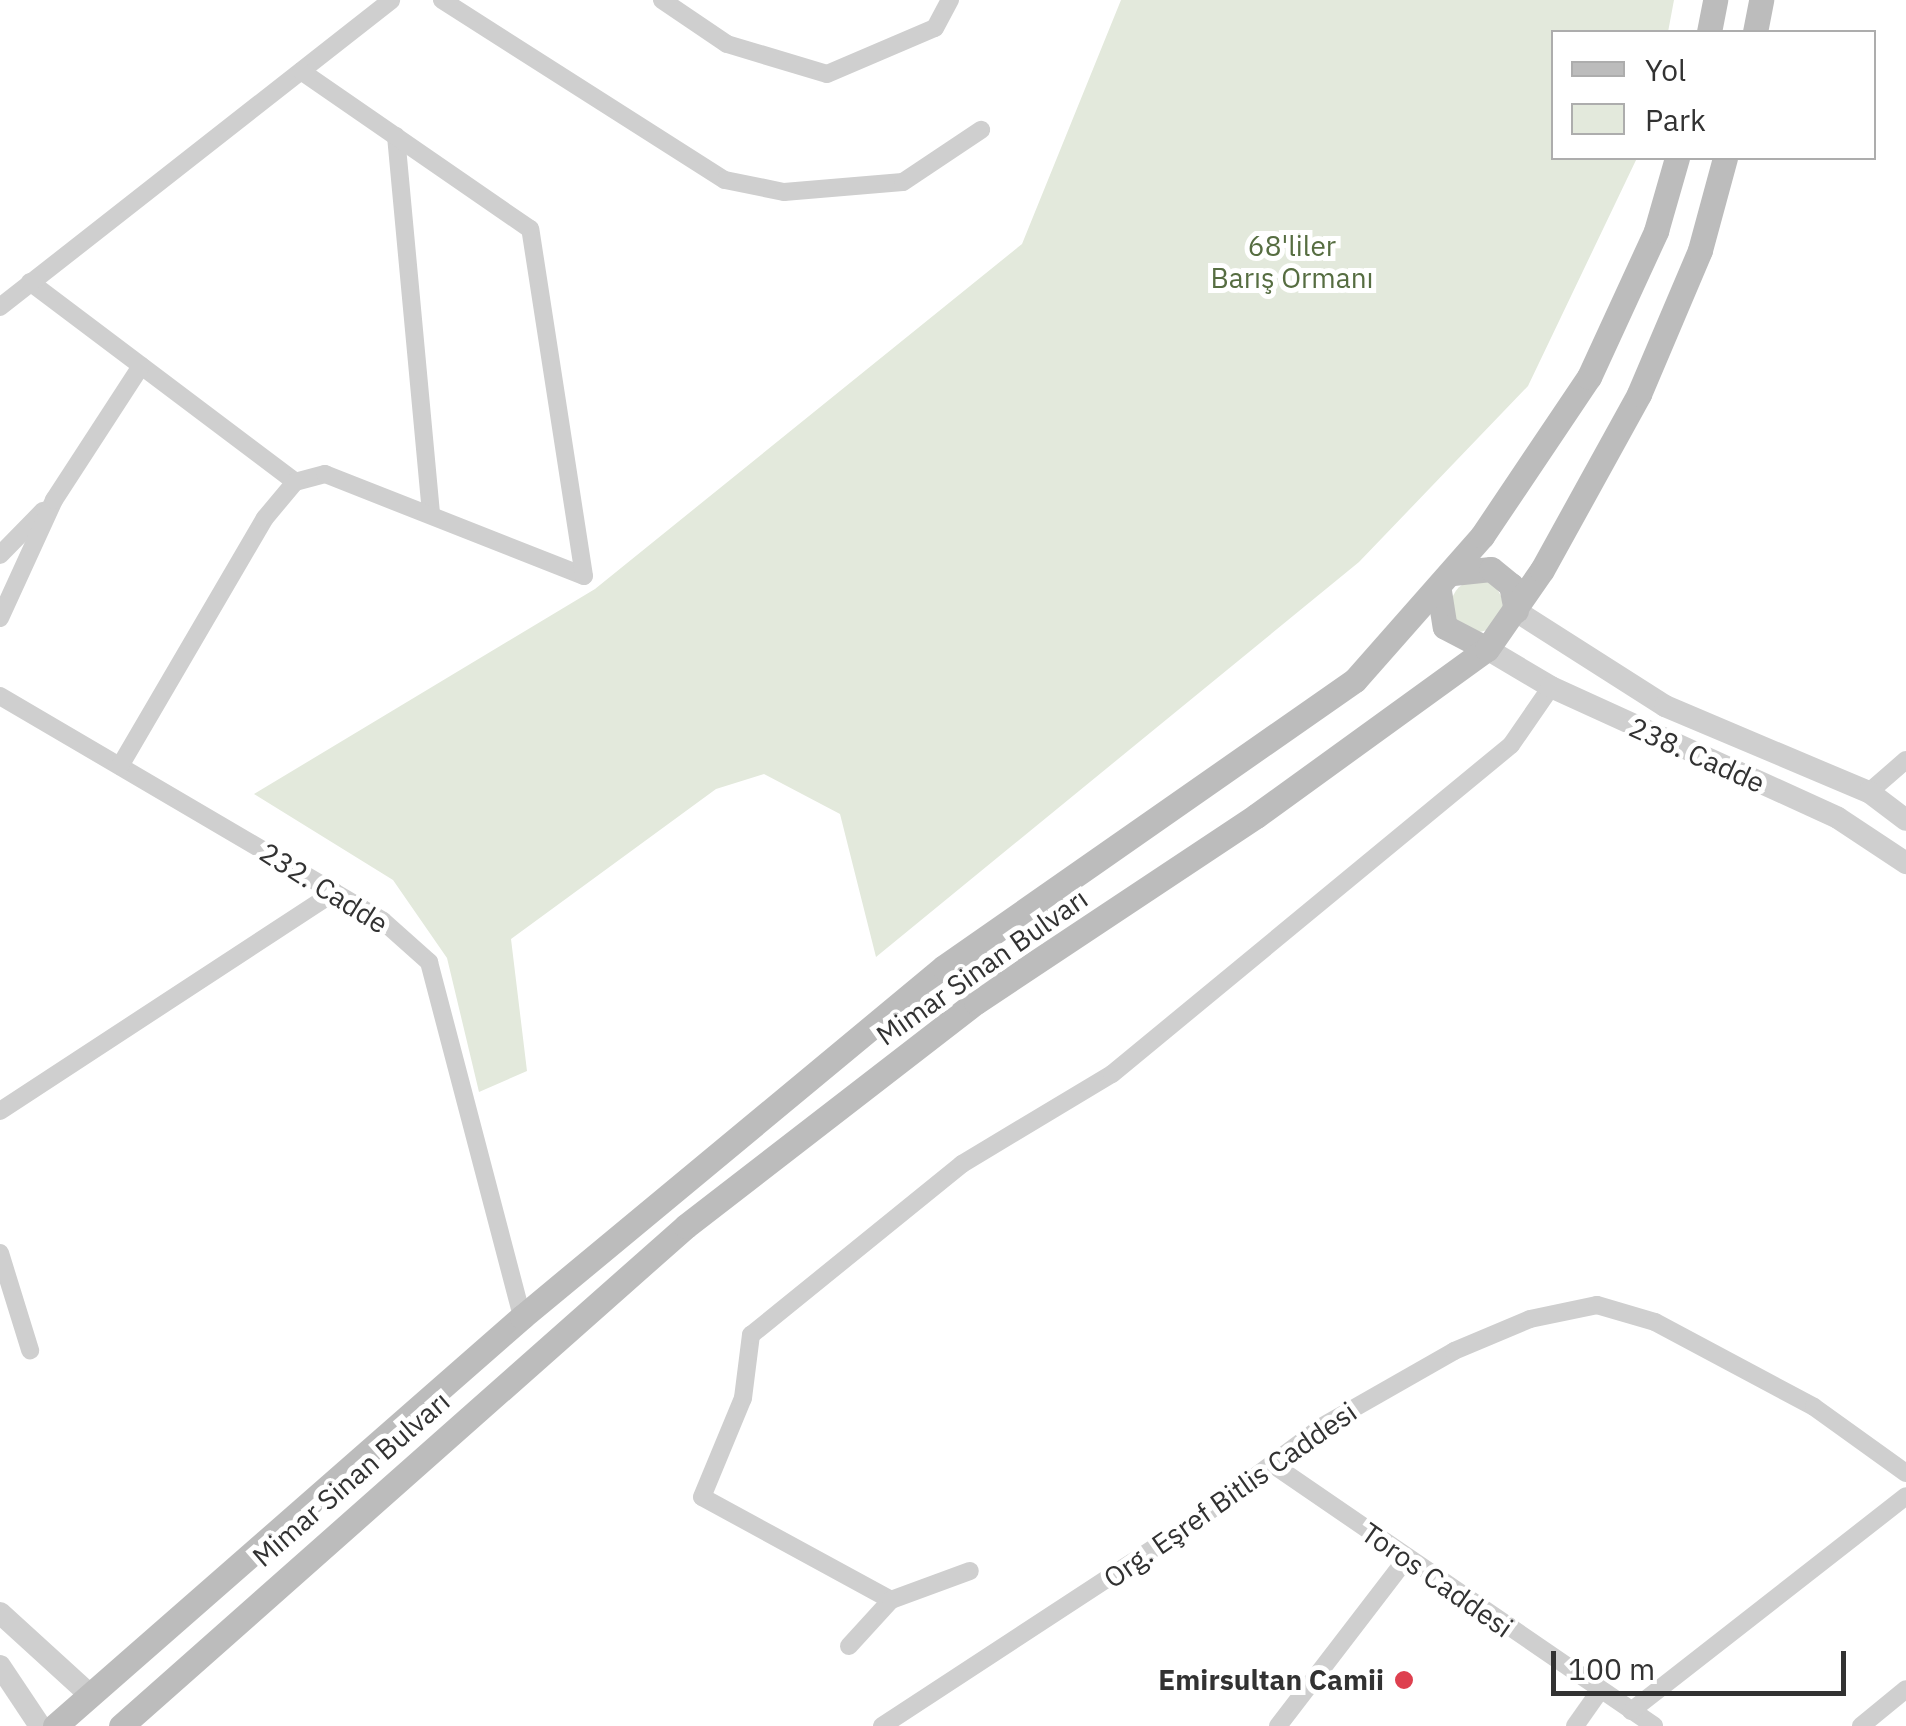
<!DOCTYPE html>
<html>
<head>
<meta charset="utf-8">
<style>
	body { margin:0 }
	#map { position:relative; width:1906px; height:1726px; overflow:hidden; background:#fff; font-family:"IBM Plex Sans",sans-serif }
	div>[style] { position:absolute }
	.green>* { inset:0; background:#e3e9dc }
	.round { border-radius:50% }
	.minor>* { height:18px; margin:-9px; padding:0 9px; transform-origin:9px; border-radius:9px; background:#cfcfcf }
	.tertiary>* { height:22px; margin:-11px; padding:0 11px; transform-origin:11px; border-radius:11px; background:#cfcfcf }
	.secondary>* { height:25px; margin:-12.5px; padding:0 12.5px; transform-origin:12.5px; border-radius:12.5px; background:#bcbcbc }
	.dots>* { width:28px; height:28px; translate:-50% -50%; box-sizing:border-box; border:5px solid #fff; border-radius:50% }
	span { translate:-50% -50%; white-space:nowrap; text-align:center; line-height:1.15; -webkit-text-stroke:10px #fff; paint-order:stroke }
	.park-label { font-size:28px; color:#566d41 }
	.street-label { font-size:28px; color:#323232 }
	.poi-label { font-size:28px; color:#323232; font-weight:700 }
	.right { translate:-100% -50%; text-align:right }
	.legend { position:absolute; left:1551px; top:30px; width:325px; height:130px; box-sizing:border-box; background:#fff; border:2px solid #adadad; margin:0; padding:12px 18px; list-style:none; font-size:30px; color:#323232 }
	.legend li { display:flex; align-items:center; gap:20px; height:50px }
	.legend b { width:50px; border:2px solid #adadad }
	.scale { position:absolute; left:1551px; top:1651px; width:295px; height:45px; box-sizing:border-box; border:5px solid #323232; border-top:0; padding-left:12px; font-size:30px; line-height:35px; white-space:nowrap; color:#323232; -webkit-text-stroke:8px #fff; paint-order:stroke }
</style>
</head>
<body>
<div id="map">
	<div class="green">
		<div style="clip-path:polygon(1121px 0,1674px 0,1668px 32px,1554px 32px,1554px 158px,1637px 158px,1528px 386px,1359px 562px,876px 957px,840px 814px,764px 774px,716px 789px,511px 939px,527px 1071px,479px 1092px,447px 958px,393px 880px,254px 794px,595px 589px,1022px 244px)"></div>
		<div class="round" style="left:1451px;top:580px;width:52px;height:52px"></div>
	</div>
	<div class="minor">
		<div style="left:442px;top:0;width:335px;rotate:32.5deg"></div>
		<div style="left:725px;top:180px;width:60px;rotate:11.5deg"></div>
		<div style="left:784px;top:192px;width:119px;rotate:-4.8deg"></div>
		<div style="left:903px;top:182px;width:94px;rotate:-33.7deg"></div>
		<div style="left:662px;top:0;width:78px;rotate:34.1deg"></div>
		<div style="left:727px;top:44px;width:104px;rotate:16.7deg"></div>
		<div style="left:827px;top:74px;width:117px;rotate:-23.1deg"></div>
		<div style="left:935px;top:28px;width:32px;rotate:-62deg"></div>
		<div style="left:396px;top:136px;width:380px;rotate:84.7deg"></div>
		<div style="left:30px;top:282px;width:332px;rotate:37deg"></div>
		<div style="left:0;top:307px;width:497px;rotate:-38.1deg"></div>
		<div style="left:0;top:555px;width:62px;rotate:-45.7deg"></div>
		<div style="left:0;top:618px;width:130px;rotate:-65.4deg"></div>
		<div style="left:54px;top:500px;width:160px;rotate:-57deg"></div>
		<div style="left:0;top:696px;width:444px;rotate:30.4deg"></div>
		<div style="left:383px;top:921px;width:62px;rotate:41.7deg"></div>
		<div style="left:429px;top:962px;width:367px;rotate:75.3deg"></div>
		<div style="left:120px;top:766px;width:287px;rotate:-59.7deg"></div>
		<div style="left:265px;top:518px;width:47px;rotate:-50.2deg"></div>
		<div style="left:295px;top:482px;width:31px;rotate:-15deg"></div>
		<div style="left:325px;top:474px;width:278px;rotate:21.5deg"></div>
		<div style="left:584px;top:576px;width:351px;rotate:-98.8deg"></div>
		<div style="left:530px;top:229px;width:278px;rotate:-145.4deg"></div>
		<div style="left:1869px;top:792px;width:49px;rotate:-40.9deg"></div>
		<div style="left:0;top:1111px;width:400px;rotate:-33.2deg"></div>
		<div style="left:0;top:1253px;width:102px;rotate:72.8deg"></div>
		<div style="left:1272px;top:1464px;width:463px;rotate:34.4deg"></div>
		<div style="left:891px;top:1600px;width:215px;rotate:-151.4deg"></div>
		<div style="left:702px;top:1497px;width:107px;rotate:-67.5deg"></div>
		<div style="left:743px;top:1398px;width:64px;rotate:-82.8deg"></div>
		<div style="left:751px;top:1335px;width:272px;rotate:-39deg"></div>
		<div style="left:962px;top:1164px;width:175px;rotate:-31deg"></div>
		<div style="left:1112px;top:1074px;width:517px;rotate:-39.51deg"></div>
		<div style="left:1511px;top:745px;width:70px;rotate:-55.4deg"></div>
		<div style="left:849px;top:1646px;width:62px;rotate:-47.6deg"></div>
		<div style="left:891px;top:1600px;width:84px;rotate:-20.2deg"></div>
		<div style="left:1631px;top:1711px;width:349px;rotate:-38deg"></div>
		<div style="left:882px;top:1726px;width:380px;rotate:-33.2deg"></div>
		<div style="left:1200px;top:1518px;width:151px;rotate:-36.9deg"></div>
		<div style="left:1321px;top:1427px;width:153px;rotate:-29.7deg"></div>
		<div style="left:1454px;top:1351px;width:82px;rotate:-22.8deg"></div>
		<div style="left:1530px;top:1319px;width:68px;rotate:-11.8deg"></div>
		<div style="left:1597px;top:1305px;width:60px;rotate:16.3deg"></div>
		<div style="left:1655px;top:1322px;width:180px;rotate:28.1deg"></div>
		<div style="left:1814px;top:1407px;width:113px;rotate:35.7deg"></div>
		<div style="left:1278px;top:1726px;width:210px;rotate:-52.5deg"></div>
		<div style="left:1575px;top:1726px;width:42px;rotate:-54.8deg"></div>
		<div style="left:1861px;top:1726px;width:58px;rotate:-39.4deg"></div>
	</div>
	<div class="tertiary">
		<div style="left:1516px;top:611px;width:177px;rotate:32.5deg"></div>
		<div style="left:1665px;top:706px;width:221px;rotate:22.9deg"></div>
		<div style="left:1869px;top:792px;width:46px;rotate:37.1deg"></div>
		<div style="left:1487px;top:649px;width:74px;rotate:30.7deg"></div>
		<div style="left:1551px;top:687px;width:315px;rotate:24.5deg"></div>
		<div style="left:1838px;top:818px;width:82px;rotate:33.5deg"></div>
		<div style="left:0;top:1613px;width:122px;rotate:42.3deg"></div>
		<div style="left:0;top:1666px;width:72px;rotate:56.3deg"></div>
	</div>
	<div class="secondary">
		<div style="left:1709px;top:32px;width:33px;rotate:-79deg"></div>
		<div style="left:1755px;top:32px;width:33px;rotate:-79deg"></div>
		<div style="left:1453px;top:573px;width:38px;rotate:-6deg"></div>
		<div style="left:1491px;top:569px;width:26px;rotate:39deg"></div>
		<div style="left:1511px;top:585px;width:26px;rotate:79deg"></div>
		<div style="left:1439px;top:591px;width:36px;rotate:81deg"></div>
		<div style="left:1445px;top:627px;width:47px;rotate:27.6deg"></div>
		<div style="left:55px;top:1726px;width:621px;rotate:-41.21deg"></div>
		<div style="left:522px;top:1317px;width:548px;rotate:-39.67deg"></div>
		<div style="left:944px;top:967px;width:501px;rotate:-34.93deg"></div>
		<div style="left:1355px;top:680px;width:192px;rotate:-48.6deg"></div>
		<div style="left:1482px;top:536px;width:192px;rotate:-56.1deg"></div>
		<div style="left:1589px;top:377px;width:161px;rotate:-65.3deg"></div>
		<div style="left:1656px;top:231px;width:76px;rotate:-74deg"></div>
		<div style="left:121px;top:1726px;width:754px;rotate:-41.51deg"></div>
		<div style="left:686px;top:1226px;width:366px;rotate:-37.7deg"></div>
		<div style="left:976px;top:1002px;width:336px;rotate:-33.6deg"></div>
		<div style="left:1256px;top:816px;width:285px;rotate:-35.9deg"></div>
		<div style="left:1487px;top:649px;width:96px;rotate:-55.2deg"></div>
		<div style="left:1542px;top:570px;width:201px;rotate:-61.1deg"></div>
		<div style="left:1639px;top:394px;width:156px;rotate:-67deg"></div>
		<div style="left:1700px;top:250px;width:95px;rotate:-74.8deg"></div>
	</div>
	<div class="dots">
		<div style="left:1404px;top:1680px;background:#de404f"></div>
	</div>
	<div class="park-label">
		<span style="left:1292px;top:262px">68'liler<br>Barış Ormanı</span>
	</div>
	<div class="street-label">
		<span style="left:1697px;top:755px;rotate:24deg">238. Cadde</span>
		<span style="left:324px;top:888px;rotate:32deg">232. Cadde</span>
		<span style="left:982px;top:967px;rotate:-35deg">Mimar Sinan Bulvarı</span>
		<span style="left:351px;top:1479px;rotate:-41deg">Mimar Sinan Bulvarı</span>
		<span style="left:1230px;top:1495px;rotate:-35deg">Org. Eşref Bitlis Caddesi</span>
		<span style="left:1437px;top:1580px;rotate:35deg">Toros Caddesi</span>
	</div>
	<div class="poi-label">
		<span class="right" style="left:1384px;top:1680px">Emirsultan Camii</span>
	</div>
	<ul class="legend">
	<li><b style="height:12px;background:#bcbcbc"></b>Yol</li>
	<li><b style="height:28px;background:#e3e9dc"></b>Park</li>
	</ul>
	<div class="scale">100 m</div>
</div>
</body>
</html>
